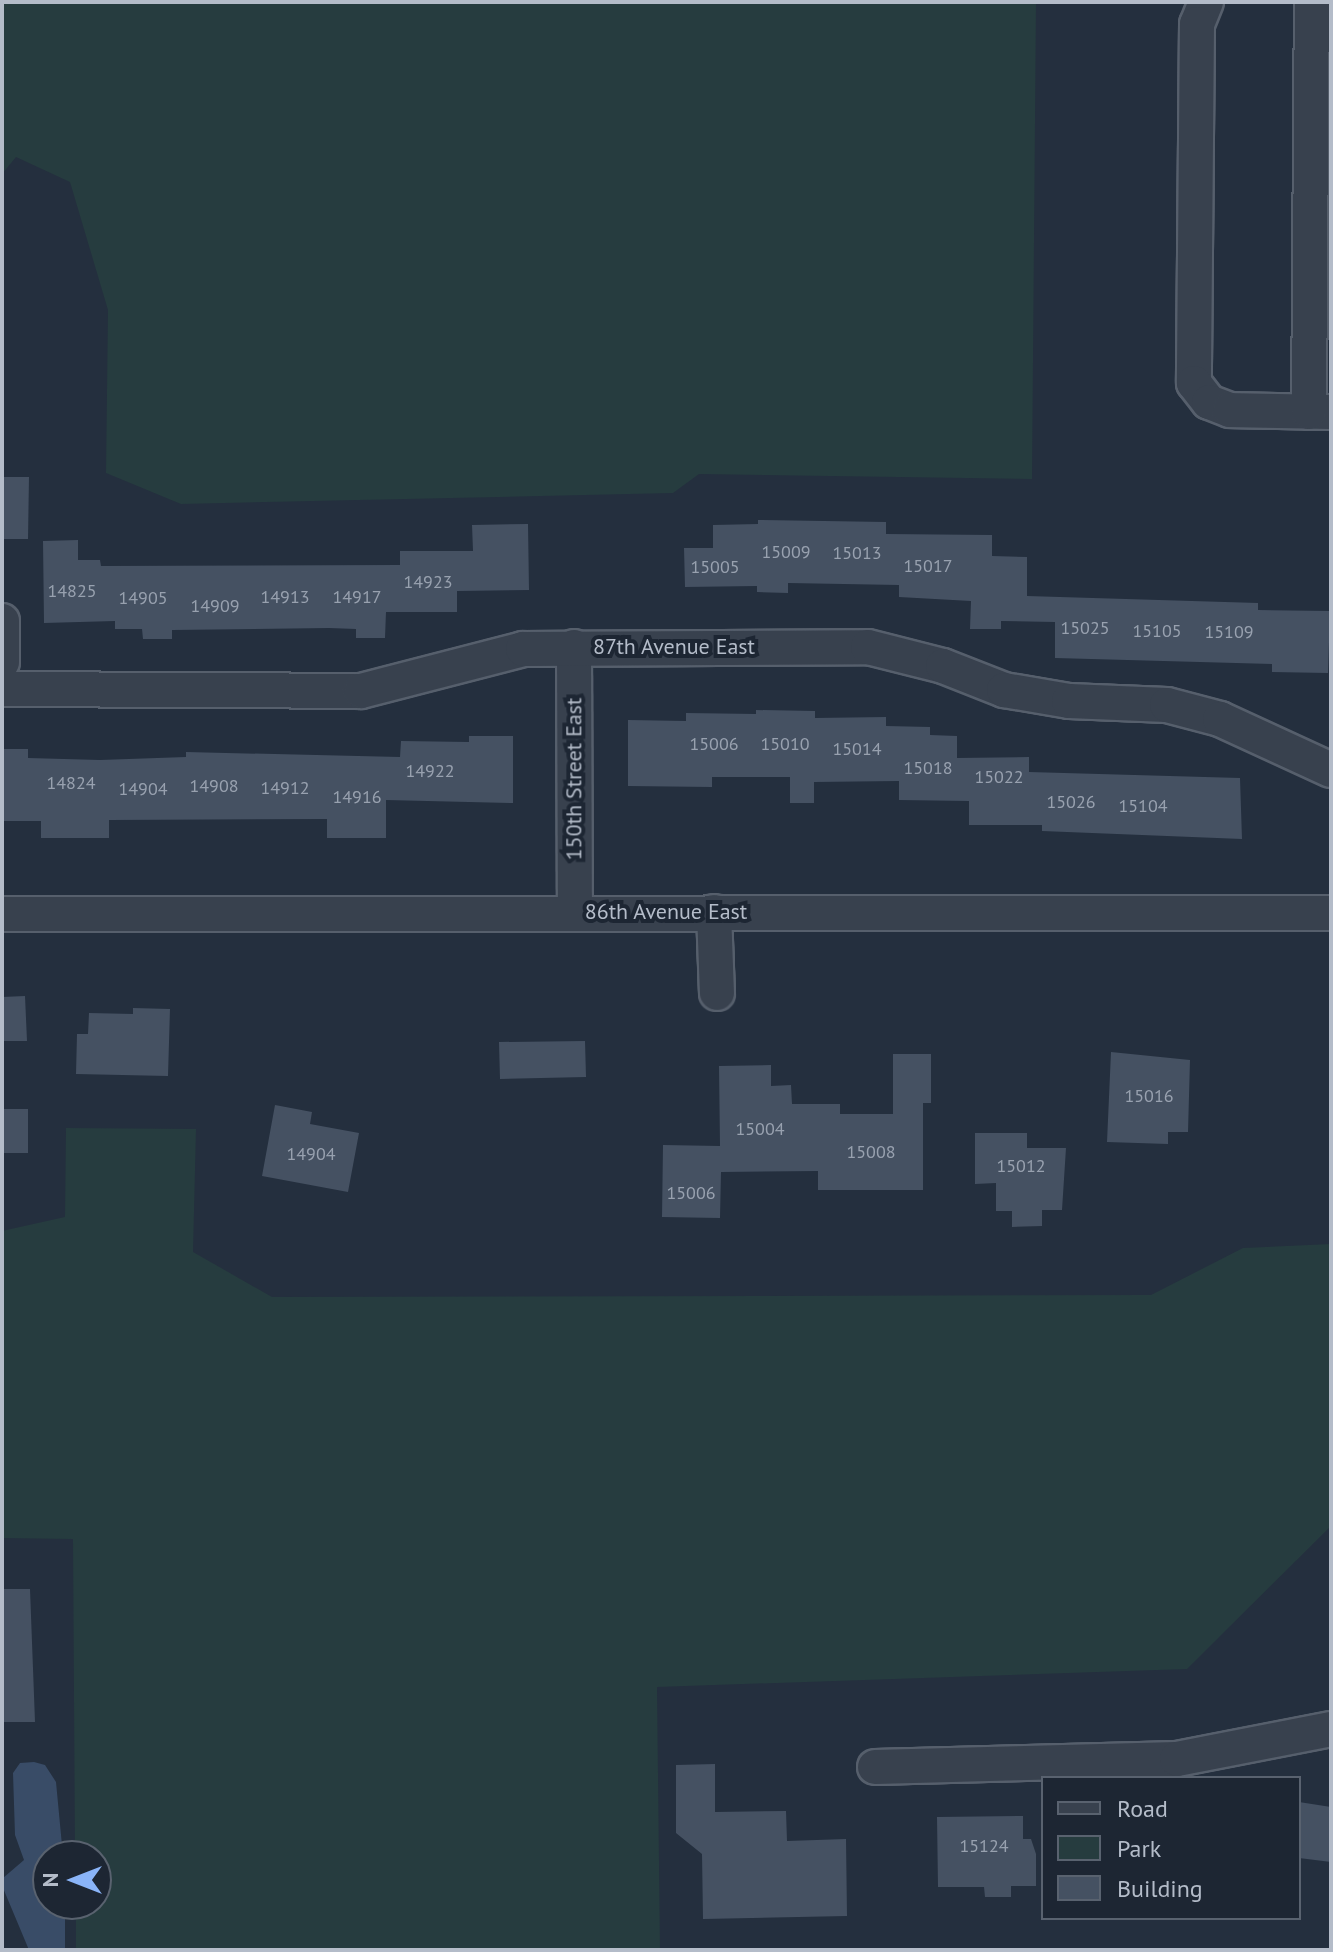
<!DOCTYPE html>
<html>
<head>
<meta charset="utf-8">
<style>
	body { margin:0 }
	#map { position:relative; width:1333px; height:1952px; overflow:hidden; background:#242f3e; font-family:"PT Sans",sans-serif }
	div>[style] { position:absolute }
	.green>* { inset:0; background:#263c3f }
	.water>* { inset:0; background:#394c67 }
	.building>* { inset:0; background:#455162 }
	.roads { filter:drop-shadow(2px 0 #565f6c) drop-shadow(-2px 0 #565f6c) drop-shadow(0 2px #565f6c) drop-shadow(0 -2px #565f6c) }
	.minor>* { height:34px; margin:-17px; padding:0 17px; transform-origin:17px; border-radius:17px; background:#38414e }
	span { translate:-50% -50%; white-space:nowrap; text-align:center; line-height:1.15; -webkit-text-stroke:8px #1d2633; paint-order:stroke }
	.number-label { font-size:18px; color:#98a1af }
	.number-label span { -webkit-text-stroke-width:0 }
	.street-label { font-size:22px; color:#b4bcc9 }
	.frame { position:absolute; inset:0; border:4px solid #b4bcc9; pointer-events:none }
	.legend { position:absolute; left:1041px; top:1776px; width:260px; height:144px; box-sizing:border-box; background:#1d2633; border:2px solid #59626f; margin:0; padding:10px 14px; list-style:none; font-size:24px; color:#b4bcc9 }
	.legend li { display:flex; align-items:center; gap:16px; height:40px }
	.legend b { width:40px; border:2px solid #59626f }
	.north { position:absolute; left:32px; top:1840px; width:80px; height:80px; box-sizing:border-box; background:#1d2633; border:2px solid #59626f; border-radius:50%; rotate:270deg; font-size:22px; font-weight:700; line-height:32px; text-align:center; color:#b4bcc9 }
	.north::after { content:''; display:block; margin:auto; width:28px; height:36px; background:#8ab4f8; clip-path:polygon(50% 0,100% 100%,50% 72%,0 100%) }
</style>
</head>
<body>
<div id="map">
	<div class="green">
		<div style="clip-path:polygon(2px 2px,1036px 2px,1032px 479px,699px 474px,673px 493px,181px 504px,106px 473px,108px 310px,70px 182px,16px 157px,2px 174px)"></div>
		<div style="clip-path:polygon(66px 1128px,196px 1129px,193px 1252px,272px 1297px,1151px 1295px,1243px 1248px,1331px 1244px,1331px 1526px,1187px 1669px,657px 1687px,660px 1950px,76px 1950px,76px 1904px,96px 1904px,96px 1856px,75px 1856px,73px 1539px,2px 1538px,2px 1231px,65px 1217px)"></div>
	</div>
	<div class="water">
		<div style="clip-path:polygon(34px 1762px,45px 1765px,56px 1782px,63px 1856px,48px 1856px,48px 1904px,65px 1904px,65px 1950px,29px 1950px,3px 1888px,3px 1878px,24px 1860px,15px 1835px,13px 1773px,20px 1763px)"></div>
	</div>
	<div class="building">
		<div style="clip-path:polygon(2px 477px,29px 477px,28px 539px,2px 539px)"></div>
		<div style="clip-path:polygon(758px 520px,886px 522px,886px 534px,992px 535px,992px 556px,1027px 557px,1027px 596px,1258px 603px,1258px 610px,1330px 611px,1328px 673px,1272px 672px,1272px 664px,1055px 658px,1055px 622px,1001px 621px,1001px 629px,970px 629px,971px 601px,899px 597px,899px 585px,788px 583px,788px 593px,757px 592px,757px 586px,685px 587px,684px 548px,713px 548px,713px 525px,758px 524px)"></div>
		<div style="clip-path:polygon(528px 524px,529px 590px,457px 591px,457px 612px,386px 612px,385px 638px,356px 638px,356px 629px,329px 628px,172px 630px,172px 639px,143px 639px,142px 629px,115px 629px,115px 621px,44px 623px,43px 541px,78px 540px,78px 560px,100px 560px,101px 566px,400px 565px,400px 551px,473px 551px,472px 525px)"></div>
		<div style="clip-path:polygon(756px 710px,815px 711px,815px 718px,886px 717px,886px 726px,930px 727px,930px 735px,957px 736px,957px 758px,1029px 757px,1029px 772px,1240px 778px,1242px 839px,1042px 831px,1042px 825px,969px 825px,969px 801px,899px 800px,899px 781px,814px 782px,814px 803px,790px 803px,790px 777px,712px 777px,712px 787px,628px 786px,628px 720px,686px 721px,686px 713px,756px 714px)"></div>
		<div style="clip-path:polygon(469px 736px,513px 736px,513px 803px,386px 800px,386px 838px,327px 838px,327px 819px,109px 820px,109px 838px,41px 838px,41px 821px,2px 821px,2px 749px,28px 749px,28px 758px,100px 760px,186px 757px,186px 752px,400px 757px,401px 741px,469px 742px)"></div>
		<div style="clip-path:polygon(25px 996px,27px 1041px,2px 1041px,2px 997px)"></div>
		<div style="clip-path:polygon(133px 1008px,170px 1009px,168px 1076px,76px 1074px,77px 1034px,88px 1034px,89px 1013px,133px 1014px)"></div>
		<div style="clip-path:polygon(585px 1041px,586px 1077px,500px 1079px,499px 1042px)"></div>
		<div style="clip-path:polygon(1111px 1052px,1190px 1060px,1188px 1132px,1168px 1132px,1168px 1144px,1107px 1142px)"></div>
		<div style="clip-path:polygon(893px 1054px,931px 1054px,931px 1103px,923px 1103px,923px 1190px,818px 1190px,818px 1171px,721px 1172px,720px 1218px,662px 1217px,663px 1145px,720px 1146px,719px 1066px,771px 1065px,771px 1086px,791px 1085px,792px 1104px,840px 1104px,840px 1114px,893px 1114px)"></div>
		<div style="clip-path:polygon(275px 1105px,312px 1112px,310px 1124px,359px 1133px,348px 1192px,262px 1176px)"></div>
		<div style="clip-path:polygon(2px 1109px,28px 1109px,28px 1153px,2px 1153px)"></div>
		<div style="clip-path:polygon(975px 1133px,1027px 1133px,1027px 1148px,1066px 1148px,1062px 1210px,1042px 1210px,1042px 1226px,1012px 1227px,1012px 1211px,996px 1211px,996px 1183px,975px 1184px)"></div>
		<div style="clip-path:polygon(2px 1589px,30px 1589px,35px 1722px,2px 1722px)"></div>
		<div style="clip-path:polygon(715px 1764px,715px 1812px,786px 1811px,787px 1841px,846px 1839px,847px 1916px,703px 1919px,702px 1854px,676px 1833px,676px 1765px)"></div>
		<div style="clip-path:polygon(1299px 1802px,1331px 1807px,1331px 1862px,1299px 1858px)"></div>
		<div style="clip-path:polygon(1023px 1816px,1023px 1839px,1031px 1839px,1036px 1854px,1036px 1886px,1011px 1886px,1011px 1897px,985px 1897px,984px 1887px,938px 1887px,937px 1817px)"></div>
	</div>
	<div class="roads">
		<div class="minor">
			<div style="left:1206px;top:2px;width:24px;rotate:112deg"></div>
			<div style="left:1197px;top:24px;width:359px;rotate:90.5deg"></div>
			<div style="left:1194px;top:383px;width:24px;rotate:52deg"></div>
			<div style="left:1209px;top:402px;width:22px;rotate:21deg"></div>
			<div style="left:1230px;top:410px;width:101px;rotate:1.1deg"></div>
			<div style="left:1309px;top:412px;width:410px;rotate:-89.6deg"></div>
			<div style="left:2px;top:621px;width:41px;rotate:90deg"></div>
			<div style="left:574px;top:647px;width:265px;rotate:89.8deg"></div>
			<div style="left:2px;top:689px;width:359px;rotate:0.3deg"></div>
			<div style="left:361px;top:691px;width:167px;rotate:-14.5deg"></div>
			<div style="left:523px;top:649px;width:345px;rotate:-0.3deg"></div>
			<div style="left:868px;top:647px;width:77px;rotate:14.2deg"></div>
			<div style="left:943px;top:666px;width:66px;rotate:21.5deg"></div>
			<div style="left:1004px;top:690px;width:66px;rotate:9.6deg"></div>
			<div style="left:1069px;top:701px;width:98px;rotate:2.3deg"></div>
			<div style="left:1167px;top:705px;width:55px;rotate:14.8deg"></div>
			<div style="left:1220px;top:719px;width:122px;rotate:24.7deg"></div>
			<div style="left:714px;top:912px;width:81px;rotate:87.9deg"></div>
			<div style="left:2px;top:914px;width:1329px;rotate:-0.04deg"></div>
			<div style="left:875px;top:1767px;width:302px;rotate:-1.5deg"></div>
			<div style="left:1177px;top:1759px;width:157px;rotate:-11deg"></div>
		</div>
	</div>
	<div class="number-label">
		<span style="left:786px;top:552px">15009</span>
		<span style="left:857px;top:553px">15013</span>
		<span style="left:928px;top:566px">15017</span>
		<span style="left:715px;top:567px">15005</span>
		<span style="left:428px;top:582px">14923</span>
		<span style="left:72px;top:591px">14825</span>
		<span style="left:285px;top:597px">14913</span>
		<span style="left:357px;top:597px">14917</span>
		<span style="left:143px;top:598px">14905</span>
		<span style="left:215px;top:606px">14909</span>
		<span style="left:1085px;top:628px">15025</span>
		<span style="left:1157px;top:631px">15105</span>
		<span style="left:1229px;top:632px">15109</span>
		<span style="left:714px;top:744px">15006</span>
		<span style="left:785px;top:744px">15010</span>
		<span style="left:857px;top:749px">15014</span>
		<span style="left:928px;top:768px">15018</span>
		<span style="left:430px;top:771px">14922</span>
		<span style="left:999px;top:777px">15022</span>
		<span style="left:71px;top:783px">14824</span>
		<span style="left:214px;top:786px">14908</span>
		<span style="left:285px;top:788px">14912</span>
		<span style="left:143px;top:789px">14904</span>
		<span style="left:357px;top:797px">14916</span>
		<span style="left:1071px;top:802px">15026</span>
		<span style="left:1143px;top:806px">15104</span>
		<span style="left:1149px;top:1096px">15016</span>
		<span style="left:760px;top:1129px">15004</span>
		<span style="left:871px;top:1152px">15008</span>
		<span style="left:311px;top:1154px">14904</span>
		<span style="left:1021px;top:1166px">15012</span>
		<span style="left:691px;top:1193px">15006</span>
		<span style="left:984px;top:1846px">15124</span>
	</div>
	<div class="street-label">
		<span style="left:674px;top:647px">87th Avenue East</span>
		<span style="left:574px;top:779px;rotate:-90deg">150th Street East</span>
		<span style="left:666px;top:912px">86th Avenue East</span>
	</div>
	<div class="frame"></div>
	<ul class="legend">
	<li><b style="height:10px;background:#38414e"></b>Road</li>
	<li><b style="height:22px;background:#263c3f"></b>Park</li>
	<li><b style="height:22px;background:#455162"></b>Building</li>
	</ul>
	<div class="north">N</div>
</div>
</body>
</html>
